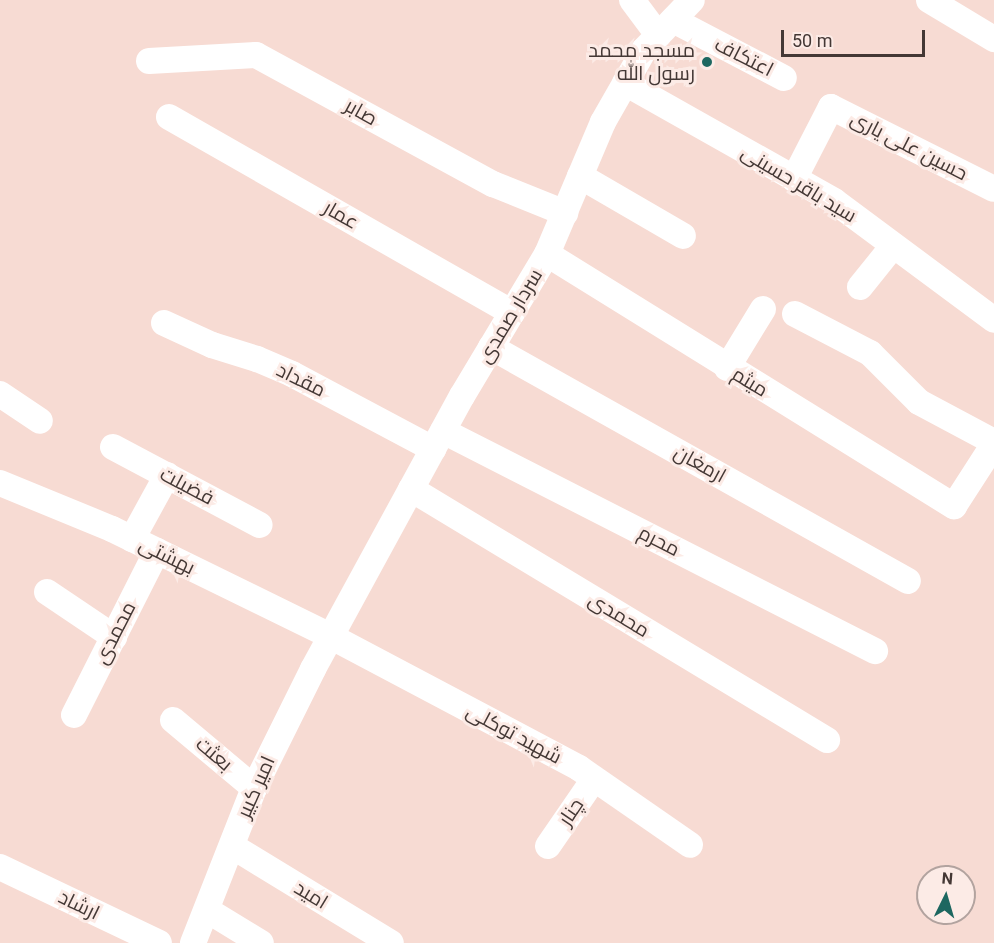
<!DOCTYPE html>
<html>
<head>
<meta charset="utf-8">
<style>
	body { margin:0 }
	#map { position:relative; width:994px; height:943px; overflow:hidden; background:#f7dbd3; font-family:Roboto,Cairo,sans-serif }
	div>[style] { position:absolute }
	.minor>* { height:26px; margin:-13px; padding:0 13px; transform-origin:13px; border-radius:13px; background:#fff }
	.dots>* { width:16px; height:16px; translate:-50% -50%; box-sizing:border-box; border:3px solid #fcebe6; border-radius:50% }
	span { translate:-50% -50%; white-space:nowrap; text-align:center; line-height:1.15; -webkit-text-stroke:6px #fcebe6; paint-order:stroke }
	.poi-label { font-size:20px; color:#443835 }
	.right { translate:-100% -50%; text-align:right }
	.street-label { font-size:20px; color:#443835 }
	.north { position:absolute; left:916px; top:865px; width:60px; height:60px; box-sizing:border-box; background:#fcebe6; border:2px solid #b2a39f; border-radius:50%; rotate:5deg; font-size:16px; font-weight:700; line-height:24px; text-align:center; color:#443835 }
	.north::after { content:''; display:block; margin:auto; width:21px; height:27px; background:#1d6760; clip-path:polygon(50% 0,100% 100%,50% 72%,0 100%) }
	.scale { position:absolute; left:781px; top:30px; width:144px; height:27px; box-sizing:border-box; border:3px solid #443835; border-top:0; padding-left:8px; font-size:18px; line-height:21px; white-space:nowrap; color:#443835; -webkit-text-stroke:4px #fcebe6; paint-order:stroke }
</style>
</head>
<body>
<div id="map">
	<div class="minor">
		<div style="left:632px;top:0;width:44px;rotate:53.4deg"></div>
		<div style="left:929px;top:0;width:76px;rotate:31deg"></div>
		<div style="left:673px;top:20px;width:125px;rotate:27.6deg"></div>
		<div style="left:149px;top:61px;width:107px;rotate:-3.2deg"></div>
		<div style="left:256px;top:55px;width:270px;rotate:28.6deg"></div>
		<div style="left:493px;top:184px;width:78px;rotate:21.9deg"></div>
		<div style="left:625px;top:83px;width:240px;rotate:29.4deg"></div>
		<div style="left:834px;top:201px;width:199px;rotate:36.6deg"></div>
		<div style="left:169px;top:117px;width:395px;rotate:29.7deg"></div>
		<div style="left:580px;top:176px;width:119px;rotate:30.2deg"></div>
		<div style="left:794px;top:179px;width:81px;rotate:-62.8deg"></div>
		<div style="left:831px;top:107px;width:182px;rotate:26.7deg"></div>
		<div style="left:547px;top:254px;width:479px;rotate:31.8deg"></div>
		<div style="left:954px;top:506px;width:74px;rotate:-57.2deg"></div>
		<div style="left:860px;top:287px;width:53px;rotate:-51.2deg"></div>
		<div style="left:795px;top:314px;width:85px;rotate:27.5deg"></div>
		<div style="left:870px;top:353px;width:69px;rotate:45deg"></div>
		<div style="left:919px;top:402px;width:85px;rotate:28.1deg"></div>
		<div style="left:164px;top:323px;width:53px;rotate:24.6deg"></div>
		<div style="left:212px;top:345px;width:47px;rotate:17.3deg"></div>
		<div style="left:257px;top:359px;width:38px;rotate:23deg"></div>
		<div style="left:292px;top:374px;width:160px;rotate:28deg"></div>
		<div style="left:491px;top:347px;width:478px;rotate:29.3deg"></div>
		<div style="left:727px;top:368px;width:69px;rotate:-58.6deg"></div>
		<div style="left:0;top:394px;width:48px;rotate:34deg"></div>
		<div style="left:443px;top:431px;width:485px;rotate:27deg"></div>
		<div style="left:113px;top:447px;width:166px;rotate:28deg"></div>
		<div style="left:0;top:483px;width:121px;rotate:22.3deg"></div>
		<div style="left:112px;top:529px;width:243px;rotate:26.1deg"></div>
		<div style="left:330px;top:636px;width:282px;rotate:27.9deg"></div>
		<div style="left:579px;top:768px;width:135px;rotate:34.7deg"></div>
		<div style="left:411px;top:489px;width:486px;rotate:31.1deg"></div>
		<div style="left:132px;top:539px;width:73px;rotate:-61.3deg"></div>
		<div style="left:47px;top:592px;width:81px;rotate:33.9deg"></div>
		<div style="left:74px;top:715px;width:184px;rotate:-63.2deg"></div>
		<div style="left:173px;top:720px;width:106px;rotate:40deg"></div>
		<div style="left:232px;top:846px;width:186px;rotate:31.4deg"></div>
		<div style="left:548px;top:846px;width:81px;rotate:-55.5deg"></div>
		<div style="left:0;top:867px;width:176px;rotate:25.5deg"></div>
		<div style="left:207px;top:910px;width:63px;rotate:31.4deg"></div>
		<div style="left:193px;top:943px;width:167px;rotate:-68.5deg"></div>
		<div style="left:254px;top:788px;width:133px;rotate:-63.6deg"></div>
		<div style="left:313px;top:669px;width:311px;rotate:-61.4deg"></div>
		<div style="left:462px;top:396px;width:165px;rotate:-59.1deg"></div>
		<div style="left:547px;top:254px;width:143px;rotate:-67deg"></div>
		<div style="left:603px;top:122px;width:83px;rotate:-60.3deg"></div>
		<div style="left:644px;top:50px;width:69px;rotate:-46.2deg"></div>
	</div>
	<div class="dots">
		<div style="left:707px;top:62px;background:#1d6760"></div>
	</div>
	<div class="poi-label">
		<span class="right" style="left:695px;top:62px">مسجد محمد<br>رسول الله</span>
	</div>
	<div class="street-label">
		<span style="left:744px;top:57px;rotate:27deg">اعتکاف</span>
		<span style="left:361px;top:112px;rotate:29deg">صابر</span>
		<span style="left:909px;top:146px;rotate:27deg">حسین علی یاری</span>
		<span style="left:799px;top:184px;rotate:31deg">سید باقر حسینی</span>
		<span style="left:341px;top:215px;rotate:30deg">عمار</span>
		<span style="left:510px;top:316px;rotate:-59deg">سردار صمدی</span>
		<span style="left:301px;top:380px;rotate:26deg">مقداد</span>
		<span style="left:750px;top:382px;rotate:31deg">میثم</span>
		<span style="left:700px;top:464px;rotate:29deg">ارمغان</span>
		<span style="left:187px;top:486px;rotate:28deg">فضیلت</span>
		<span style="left:659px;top:541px;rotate:27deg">محرم</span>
		<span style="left:167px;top:556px;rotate:26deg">بهشتی</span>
		<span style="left:619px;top:615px;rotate:31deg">محمدی</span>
		<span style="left:115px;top:633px;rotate:-63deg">محمدی</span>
		<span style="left:514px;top:734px;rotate:28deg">شهید توکلی</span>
		<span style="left:214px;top:754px;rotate:40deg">بعثت</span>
		<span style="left:256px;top:787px;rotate:-66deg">امیر کبیر</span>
		<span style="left:571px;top:812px;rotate:-56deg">چنار</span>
		<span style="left:311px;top:895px;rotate:31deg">امید</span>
		<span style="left:79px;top:905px;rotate:26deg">ارشاد</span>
	</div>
	<div class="north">N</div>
	<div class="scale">50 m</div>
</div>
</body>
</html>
